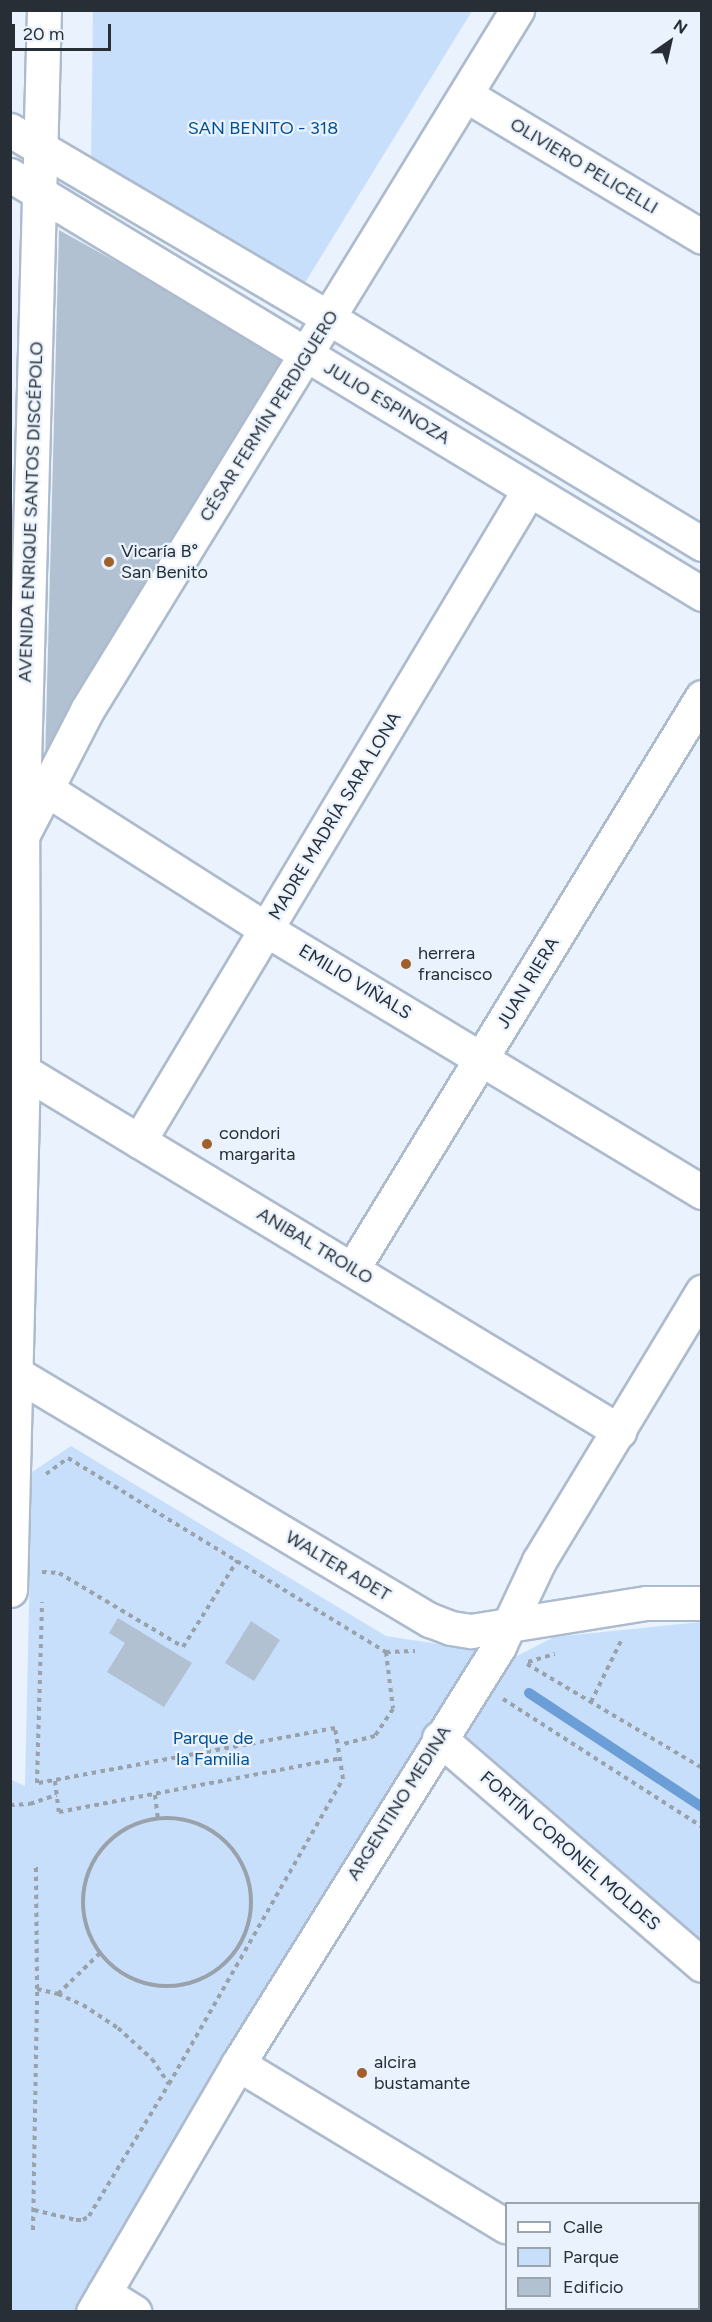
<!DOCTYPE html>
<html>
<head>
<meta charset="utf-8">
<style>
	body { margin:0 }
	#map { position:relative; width:712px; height:2322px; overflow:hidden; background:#e9f2fd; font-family:Figtree,sans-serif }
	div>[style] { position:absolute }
	.green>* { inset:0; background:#c8dffb }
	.stream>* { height:10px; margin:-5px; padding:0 5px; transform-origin:5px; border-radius:5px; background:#6b9ed7 }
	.building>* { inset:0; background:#b1c1d2 }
	.path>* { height:4px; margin-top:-2px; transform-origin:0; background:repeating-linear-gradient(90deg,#99a1aa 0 4.5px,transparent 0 9px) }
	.path>.ring { margin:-2px; padding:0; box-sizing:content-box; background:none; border:4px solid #99a1aa; border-radius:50% }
	.roads { filter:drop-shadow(2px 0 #acbbcd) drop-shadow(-2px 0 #acbbcd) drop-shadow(0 2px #acbbcd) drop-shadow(0 -2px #acbbcd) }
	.minor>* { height:33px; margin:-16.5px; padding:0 16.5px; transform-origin:16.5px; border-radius:16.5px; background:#fff }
	.major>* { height:33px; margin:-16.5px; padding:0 16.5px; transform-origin:16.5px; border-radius:16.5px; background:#fff }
	.dots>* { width:16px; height:16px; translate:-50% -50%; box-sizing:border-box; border:3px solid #e9f2fd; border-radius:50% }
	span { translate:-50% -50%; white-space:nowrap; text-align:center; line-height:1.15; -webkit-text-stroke:4.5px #e9f2fd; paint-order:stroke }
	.park-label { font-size:18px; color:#005095 }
	.street-label { font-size:18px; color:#282e35 }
	.poi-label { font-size:18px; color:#282e35 }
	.left { translate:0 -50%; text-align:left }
	.frame { position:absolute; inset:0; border:12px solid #282e35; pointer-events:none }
	.legend { position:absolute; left:505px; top:2202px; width:195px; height:108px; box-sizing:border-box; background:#e9f2fd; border:2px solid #9ca4ad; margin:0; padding:8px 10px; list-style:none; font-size:18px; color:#282e35 }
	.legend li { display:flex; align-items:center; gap:12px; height:30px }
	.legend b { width:30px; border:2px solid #9ca4ad }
	.north { position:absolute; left:640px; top:12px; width:60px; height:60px; -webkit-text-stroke:4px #e9f2fd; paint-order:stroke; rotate:34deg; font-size:16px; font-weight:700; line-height:24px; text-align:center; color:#282e35 }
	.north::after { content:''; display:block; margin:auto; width:21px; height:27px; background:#282e35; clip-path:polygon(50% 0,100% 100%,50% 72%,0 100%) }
	.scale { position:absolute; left:12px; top:24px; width:99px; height:27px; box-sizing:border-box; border:3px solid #282e35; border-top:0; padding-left:8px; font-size:18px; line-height:21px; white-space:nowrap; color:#282e35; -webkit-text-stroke:4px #e9f2fd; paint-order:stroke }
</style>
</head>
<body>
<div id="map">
	<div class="green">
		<div style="clip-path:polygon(93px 11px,472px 11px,303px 286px,91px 163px)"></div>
		<div style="clip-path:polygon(71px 1446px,386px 1636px,517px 1656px,554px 1637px,701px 1622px,701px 1965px,439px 1738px,93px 2311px,11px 2311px,10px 1779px,25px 1786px,32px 1472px)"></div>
	</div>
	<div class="stream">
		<div style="left:529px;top:1693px;width:207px;rotate:33.4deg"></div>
	</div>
	<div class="building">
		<div style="clip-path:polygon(59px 230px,291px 359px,45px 764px)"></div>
		<div style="clip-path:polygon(118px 1618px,192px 1663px,164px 1707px,107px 1672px,125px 1643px,109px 1633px)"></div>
		<div style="clip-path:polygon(251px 1621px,280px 1640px,254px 1681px,225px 1663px)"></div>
	</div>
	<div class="path">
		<div style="left:46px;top:1474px;width:27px;rotate:-36deg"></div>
		<div style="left:68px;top:1458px;width:373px;rotate:31.4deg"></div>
		<div style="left:386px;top:1652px;width:57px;rotate:83deg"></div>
		<div style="left:393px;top:1709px;width:32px;rotate:124deg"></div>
		<div style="left:375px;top:1736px;width:36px;rotate:166deg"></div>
		<div style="left:42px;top:1572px;width:17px;rotate:3deg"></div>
		<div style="left:59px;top:1573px;width:144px;rotate:30.8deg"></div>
		<div style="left:183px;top:1647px;width:102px;rotate:-57.9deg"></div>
		<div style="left:386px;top:1652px;width:29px;rotate:-2deg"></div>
		<div style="left:528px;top:1662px;width:28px;rotate:-17deg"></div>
		<div style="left:527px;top:1664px;width:204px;rotate:30.7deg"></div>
		<div style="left:503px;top:1699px;width:237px;rotate:32.7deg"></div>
		<div style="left:591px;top:1702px;width:68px;rotate:-63.8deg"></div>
		<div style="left:55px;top:1781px;width:31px;rotate:83deg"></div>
		<div style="left:59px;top:1812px;width:288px;rotate:-10.8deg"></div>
		<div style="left:155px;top:1795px;width:24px;rotate:83deg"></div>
		<div style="left:10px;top:1805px;width:20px;rotate:-3deg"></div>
		<div style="left:30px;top:1804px;width:28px;rotate:-19deg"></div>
		<div class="ring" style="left:83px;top:1818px;width:164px;height:164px"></div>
		<div style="left:37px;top:1989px;width:22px;rotate:13deg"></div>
		<div style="left:58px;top:1994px;width:27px;rotate:24deg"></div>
		<div style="left:83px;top:2005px;width:42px;rotate:33.3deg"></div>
		<div style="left:118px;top:2028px;width:46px;rotate:42.4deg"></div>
		<div style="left:152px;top:2059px;width:30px;rotate:56deg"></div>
		<div style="left:58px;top:1994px;width:59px;rotate:-44.3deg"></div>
		<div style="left:34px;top:2210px;width:43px;rotate:13.4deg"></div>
		<div style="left:76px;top:2220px;width:7px"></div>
		<div style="left:83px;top:2220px;width:7px;rotate:-34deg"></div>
		<div style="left:89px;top:2216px;width:154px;rotate:-58.8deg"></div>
		<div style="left:169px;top:2084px;width:351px;rotate:-60.3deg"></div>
		<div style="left:343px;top:1779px;width:52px;rotate:-98.9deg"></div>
		<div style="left:335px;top:1728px;width:303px;rotate:169.5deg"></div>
		<div style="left:37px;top:1783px;width:181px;rotate:-88.4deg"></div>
		<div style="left:33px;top:2230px;width:241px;rotate:-89deg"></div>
		<div style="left:37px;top:1989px;width:123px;rotate:-90.5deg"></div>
	</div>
	<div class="roads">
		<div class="minor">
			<div style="left:466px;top:95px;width:275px;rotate:31deg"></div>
			<div style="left:10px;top:130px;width:370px;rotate:30.5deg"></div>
			<div style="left:329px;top:318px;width:436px;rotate:31.2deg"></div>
			<div style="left:10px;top:175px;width:809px;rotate:31.19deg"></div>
			<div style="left:28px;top:780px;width:20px;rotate:27deg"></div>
			<div style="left:46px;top:789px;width:262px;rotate:32.5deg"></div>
			<div style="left:267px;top:930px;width:508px;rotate:31.06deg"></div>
			<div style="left:20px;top:840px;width:146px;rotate:-62.7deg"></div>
			<div style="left:87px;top:710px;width:822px;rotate:-58.44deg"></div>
			<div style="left:10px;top:1063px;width:712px;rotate:31.14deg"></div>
			<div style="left:139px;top:1141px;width:759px;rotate:-59.08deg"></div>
			<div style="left:353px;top:1268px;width:669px;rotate:-58.57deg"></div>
			<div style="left:10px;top:1370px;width:489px;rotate:30.8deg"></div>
			<div style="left:430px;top:1620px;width:22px;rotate:21deg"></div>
			<div style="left:451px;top:1628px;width:20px;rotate:9deg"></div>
			<div style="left:471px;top:1631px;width:177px;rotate:-9.1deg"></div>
			<div style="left:646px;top:1603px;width:56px"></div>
			<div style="left:439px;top:1738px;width:347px;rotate:40.8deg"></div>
			<div style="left:238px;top:2064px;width:313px;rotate:31.2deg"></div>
			<div style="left:104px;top:2293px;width:36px;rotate:32deg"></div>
			<div style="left:644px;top:2308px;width:6px;rotate:39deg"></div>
			<div style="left:93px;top:2312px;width:287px;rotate:-59.7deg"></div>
			<div style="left:238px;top:2064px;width:493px;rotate:-58deg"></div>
			<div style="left:499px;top:1646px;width:94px;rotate:-64.8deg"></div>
			<div style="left:539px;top:1561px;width:315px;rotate:-58.8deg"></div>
		</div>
		<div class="major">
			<div style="left:10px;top:1590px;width:520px;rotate:-88.57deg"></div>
			<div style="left:23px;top:1070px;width:231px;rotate:-90.2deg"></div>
			<div style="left:22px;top:839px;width:829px;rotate:-88.48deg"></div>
		</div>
	</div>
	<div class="dots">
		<div style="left:109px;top:562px;background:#a05f2b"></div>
		<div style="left:406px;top:964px;background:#a05f2b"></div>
		<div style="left:207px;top:1144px;background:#a05f2b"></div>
		<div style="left:362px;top:2073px;background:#a05f2b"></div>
	</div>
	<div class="park-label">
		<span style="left:263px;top:128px">SAN BENITO - 318</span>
		<span style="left:213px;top:1749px">Parque de<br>la Familia</span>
	</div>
	<div class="street-label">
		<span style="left:584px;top:166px;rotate:31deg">OLIVIERO PELICELLI</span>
		<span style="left:387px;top:403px;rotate:31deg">JULIO ESPINOZA</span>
		<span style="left:269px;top:416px;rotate:-58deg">CÉSAR FERMÍN PERDIGUERO</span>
		<span style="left:31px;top:512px;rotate:-88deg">AVENIDA ENRIQUE SANTOS DISCÉPOLO</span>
		<span style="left:335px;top:816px;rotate:-59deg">MADRE MADRÍA SARA LONA</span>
		<span style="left:355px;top:982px;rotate:31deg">EMILIO VIÑALS</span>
		<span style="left:528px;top:983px;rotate:-59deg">JUAN RIERA</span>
		<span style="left:315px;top:1246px;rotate:31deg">ANIBAL TROILO</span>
		<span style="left:338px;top:1566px;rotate:31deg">WALTER ADET</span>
		<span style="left:399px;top:1803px;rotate:-58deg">ARGENTINO MEDINA</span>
		<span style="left:570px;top:1851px;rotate:41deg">FORTÍN CORONEL MOLDES</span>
	</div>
	<div class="poi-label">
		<span class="left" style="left:121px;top:562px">Vicaría B°<br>San Benito</span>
		<span class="left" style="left:418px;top:964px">herrera<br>francisco</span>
		<span class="left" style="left:219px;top:1144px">condori<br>margarita</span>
		<span class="left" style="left:374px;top:2073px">alcira<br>bustamante</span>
	</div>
	<div class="frame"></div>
	<ul class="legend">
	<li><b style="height:8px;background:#fff"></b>Calle</li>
	<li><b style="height:16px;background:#c8dffb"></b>Parque</li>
	<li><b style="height:16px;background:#b1c1d2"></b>Edificio</li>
	</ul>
	<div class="north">N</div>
	<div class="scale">20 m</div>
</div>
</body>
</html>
